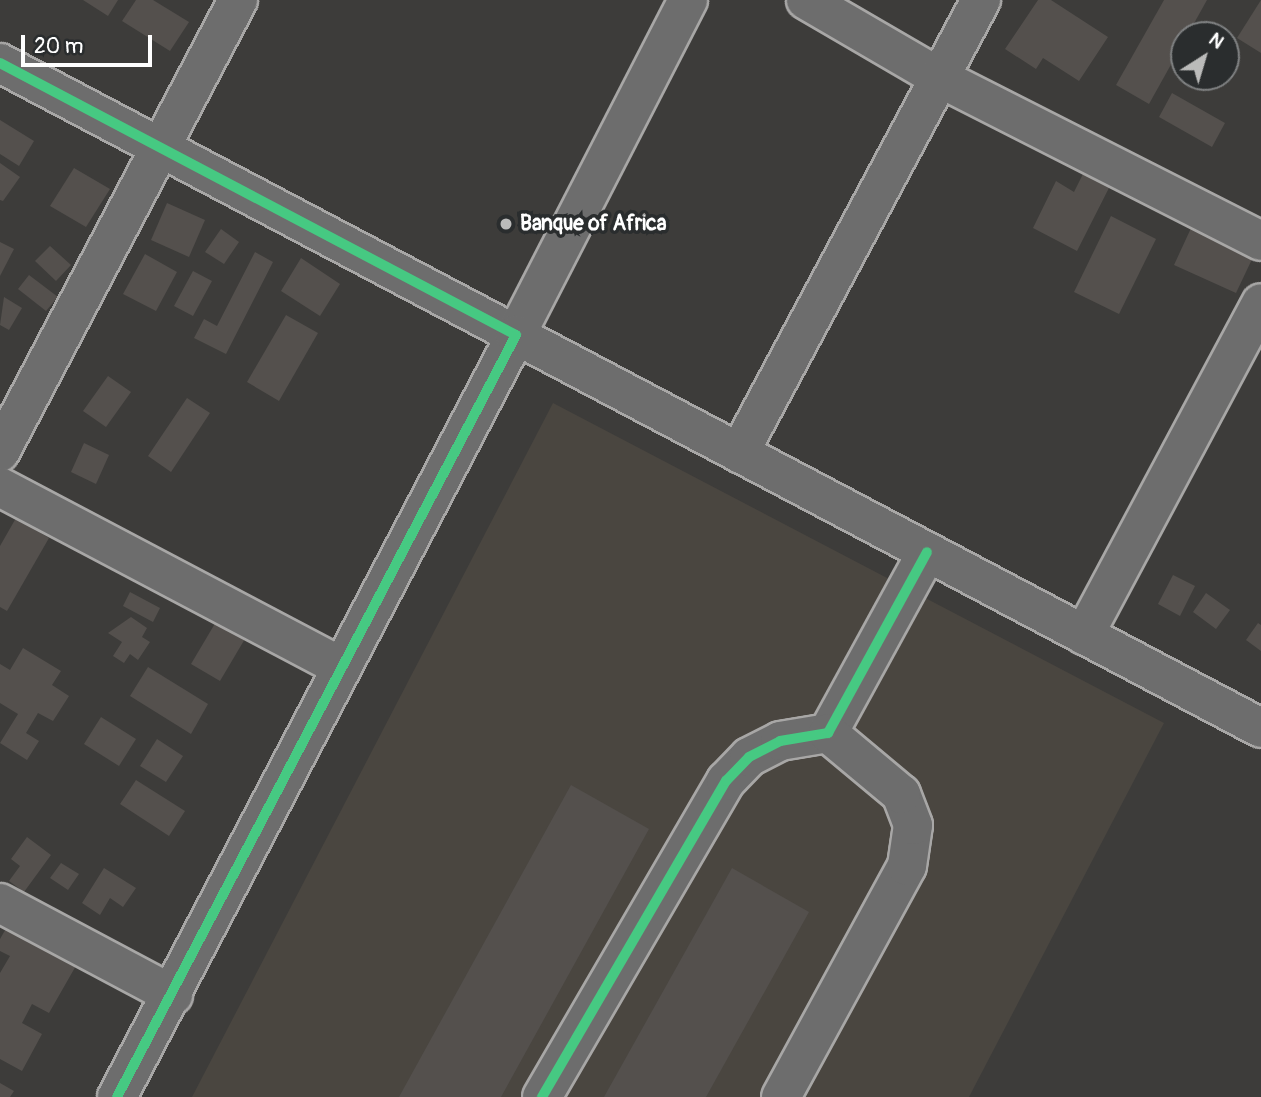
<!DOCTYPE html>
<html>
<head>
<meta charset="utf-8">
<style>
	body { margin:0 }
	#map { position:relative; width:1261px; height:1097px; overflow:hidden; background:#3d3c3a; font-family:Pangolin,sans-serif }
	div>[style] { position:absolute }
	.built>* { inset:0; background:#4a4640 }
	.building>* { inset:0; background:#54504d }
	.roads { filter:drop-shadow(2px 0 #a8a7a6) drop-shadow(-2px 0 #a8a7a6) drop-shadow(0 2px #a8a7a6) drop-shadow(0 -2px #a8a7a6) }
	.minor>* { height:38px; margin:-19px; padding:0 19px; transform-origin:19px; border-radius:19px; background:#6d6d6d }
	.tertiary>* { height:38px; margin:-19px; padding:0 19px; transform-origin:19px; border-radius:19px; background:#6d6d6d }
	.secondary>* { height:38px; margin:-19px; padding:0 19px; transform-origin:19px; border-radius:19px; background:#6d6d6d }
	.cycleway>* { height:10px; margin:-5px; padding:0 5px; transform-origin:5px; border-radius:5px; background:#46c982 }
	.dots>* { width:19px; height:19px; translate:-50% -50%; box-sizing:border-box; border:4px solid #2a2d2e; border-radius:50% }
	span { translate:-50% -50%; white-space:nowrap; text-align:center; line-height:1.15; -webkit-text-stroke:7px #2a2d2e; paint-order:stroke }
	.poi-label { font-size:21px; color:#fff; font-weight:700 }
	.left { translate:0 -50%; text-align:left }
	.north { position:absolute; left:1170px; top:21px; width:70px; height:70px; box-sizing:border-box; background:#2a2d2e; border:2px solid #7f8182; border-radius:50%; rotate:37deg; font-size:19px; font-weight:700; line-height:28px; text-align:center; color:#fff }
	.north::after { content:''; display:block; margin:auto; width:24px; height:32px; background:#bbbbba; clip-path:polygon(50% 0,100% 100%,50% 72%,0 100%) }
	.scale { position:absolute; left:21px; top:35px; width:131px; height:32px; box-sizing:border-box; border:4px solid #fff; border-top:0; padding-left:9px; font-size:21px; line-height:24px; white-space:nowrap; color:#fff; -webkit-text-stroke:5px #2a2d2e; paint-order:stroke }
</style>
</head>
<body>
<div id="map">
	<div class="built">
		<div style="clip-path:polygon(553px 403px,1164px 723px,969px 1097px,192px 1097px)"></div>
	</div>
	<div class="building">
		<div style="clip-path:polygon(83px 0,118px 0,108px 16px)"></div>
		<div style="clip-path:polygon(136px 0,153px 0,189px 22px,170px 51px,122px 21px)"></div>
		<div style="clip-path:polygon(1038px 0,1051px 0,1108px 37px,1079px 81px,1043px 58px,1036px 69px,1005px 49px)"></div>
		<div style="clip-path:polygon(1164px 0,1207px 0,1149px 104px,1116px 85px)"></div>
		<div style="clip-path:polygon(1261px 0,1261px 53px,1237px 38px)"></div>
		<div style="clip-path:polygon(1172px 93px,1225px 123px,1212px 147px,1159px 117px)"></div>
		<div style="clip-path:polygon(0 120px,34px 141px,19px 166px,0 154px)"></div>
		<div style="clip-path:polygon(0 163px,20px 177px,3px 201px,0 200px)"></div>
		<div style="clip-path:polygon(1087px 166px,1113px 180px,1077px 251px,1033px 228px,1056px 181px,1074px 192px)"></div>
		<div style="clip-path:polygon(74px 168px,110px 189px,86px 227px,50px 206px)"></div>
		<div style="clip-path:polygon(167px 203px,205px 220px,189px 257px,151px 240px)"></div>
		<div style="clip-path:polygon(1111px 216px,1156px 239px,1119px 314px,1074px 292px)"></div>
		<div style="clip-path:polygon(1192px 226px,1254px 255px,1236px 293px,1174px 265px)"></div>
		<div style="clip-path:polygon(221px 229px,239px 242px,224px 264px,205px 252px)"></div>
		<div style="clip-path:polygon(0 242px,14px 249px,0 276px)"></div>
		<div style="clip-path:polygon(50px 246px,71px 265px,56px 281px,35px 261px)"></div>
		<div style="clip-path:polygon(255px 252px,273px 262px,226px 354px,194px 338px,204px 319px,217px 326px)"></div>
		<div style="clip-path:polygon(145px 254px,177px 272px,156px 311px,123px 294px)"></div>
		<div style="clip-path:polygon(301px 258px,340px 284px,320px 316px,281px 291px)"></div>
		<div style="clip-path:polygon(193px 271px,212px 281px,193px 316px,174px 306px)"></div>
		<div style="clip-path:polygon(29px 275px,58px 297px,46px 311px,18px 289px)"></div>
		<div style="clip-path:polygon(4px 297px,22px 308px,9px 330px,0 325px)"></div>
		<div style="clip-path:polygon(286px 315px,318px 333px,279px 401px,247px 382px)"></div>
		<div style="clip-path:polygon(108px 376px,131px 392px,106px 427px,83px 411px)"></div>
		<div style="clip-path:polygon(187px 398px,210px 413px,171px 472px,148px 456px)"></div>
		<div style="clip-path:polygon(84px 443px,109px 455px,96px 484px,71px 472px)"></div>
		<div style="clip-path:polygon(16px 518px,49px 538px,7px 611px,0 607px,0 546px)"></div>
		<div style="clip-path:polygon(1173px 575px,1195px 586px,1180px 616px,1158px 604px)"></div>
		<div style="clip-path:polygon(130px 592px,160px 608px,153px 622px,123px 606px)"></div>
		<div style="clip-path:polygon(1206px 593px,1230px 610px,1216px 629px,1193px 612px)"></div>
		<div style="clip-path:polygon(223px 610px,252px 627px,220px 681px,191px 664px)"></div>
		<div style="clip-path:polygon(131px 617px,147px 628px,142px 637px,150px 642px,138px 660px,130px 654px,124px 663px,113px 656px,122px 642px,108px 633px)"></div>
		<div style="clip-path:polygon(1258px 623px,1261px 625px,1261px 651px,1246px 640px)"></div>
		<div style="clip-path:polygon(23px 648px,61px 671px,52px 685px,69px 696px,53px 721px,38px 713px,26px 733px,39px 741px,27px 760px,0 743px,18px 714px,0 703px,0 664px,10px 670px)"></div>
		<div style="clip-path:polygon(148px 667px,208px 704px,191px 734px,130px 696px)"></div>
		<div style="clip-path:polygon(101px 717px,136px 739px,119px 766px,84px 744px)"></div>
		<div style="clip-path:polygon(157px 739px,183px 756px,166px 782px,140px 766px)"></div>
		<div style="clip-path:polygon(136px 780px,185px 811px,169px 836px,120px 804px)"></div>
		<div style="clip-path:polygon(571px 785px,649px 829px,501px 1097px,399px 1097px)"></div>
		<div style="clip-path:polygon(27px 837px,51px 855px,24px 892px,9px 881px,20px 866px,11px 859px)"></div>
		<div style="clip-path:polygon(61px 863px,79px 874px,68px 890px,50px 878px)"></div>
		<div style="clip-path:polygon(104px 868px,136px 888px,123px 907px,110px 898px,100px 915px,82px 903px)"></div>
		<div style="clip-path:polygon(732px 868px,809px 912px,706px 1097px,604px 1097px)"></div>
		<div style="clip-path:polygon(8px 925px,77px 964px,49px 1013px,32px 1004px,22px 1023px,42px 1034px,22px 1071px,0 1059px,0 973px,10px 956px,0 951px,0 939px)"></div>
		<div style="clip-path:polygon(0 1083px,14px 1091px,10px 1097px,0 1097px)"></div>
	</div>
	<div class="roads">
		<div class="minor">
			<div style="left:806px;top:0;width:155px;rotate:30.2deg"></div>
			<div style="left:940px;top:78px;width:360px;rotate:26.9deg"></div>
			<div style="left:0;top:452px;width:511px;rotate:-62.23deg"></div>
			<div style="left:739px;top:453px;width:514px;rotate:-61.89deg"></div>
			<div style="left:0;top:487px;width:386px;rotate:27.8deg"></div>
			<div style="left:1084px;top:635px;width:376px;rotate:-61.9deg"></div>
			<div style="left:0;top:903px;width:196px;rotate:28deg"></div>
			<div style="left:117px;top:1097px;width:860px;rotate:-62.36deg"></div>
			<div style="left:542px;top:1097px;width:366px;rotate:-59.8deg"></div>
			<div style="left:726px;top:781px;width:33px;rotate:-46deg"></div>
			<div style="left:749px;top:757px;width:35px;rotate:-27deg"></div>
			<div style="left:780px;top:741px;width:49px;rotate:-9.5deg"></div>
			<div style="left:828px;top:733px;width:206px;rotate:-61.3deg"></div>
			<div style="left:781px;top:1097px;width:263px;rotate:-61.4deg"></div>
			<div style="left:907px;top:866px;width:41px;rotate:-81.7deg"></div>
			<div style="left:913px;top:825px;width:33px;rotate:-111deg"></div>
			<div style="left:901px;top:794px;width:95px;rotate:-140.1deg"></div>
		</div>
		<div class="tertiary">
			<div style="left:0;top:63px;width:583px;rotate:27.8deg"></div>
		</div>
		<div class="secondary">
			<div style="left:688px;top:0;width:377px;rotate:117.2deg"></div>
			<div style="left:516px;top:335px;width:842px;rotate:27.81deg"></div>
		</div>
	</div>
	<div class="cycleway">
		<div style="left:0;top:63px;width:583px;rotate:27.8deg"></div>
		<div style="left:516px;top:335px;width:860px;rotate:117.64deg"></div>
		<div style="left:542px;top:1097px;width:366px;rotate:-59.8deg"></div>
		<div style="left:726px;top:781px;width:33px;rotate:-46deg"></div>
		<div style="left:749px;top:757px;width:35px;rotate:-27deg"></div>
		<div style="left:780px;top:741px;width:49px;rotate:-9.5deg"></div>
		<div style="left:828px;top:733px;width:206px;rotate:-61.3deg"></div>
	</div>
	<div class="dots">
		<div style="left:506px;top:224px;background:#bbbbba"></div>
	</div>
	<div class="poi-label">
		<span class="left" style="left:520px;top:224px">Banque of Africa</span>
	</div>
	<div class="north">N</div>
	<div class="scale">20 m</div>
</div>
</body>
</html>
